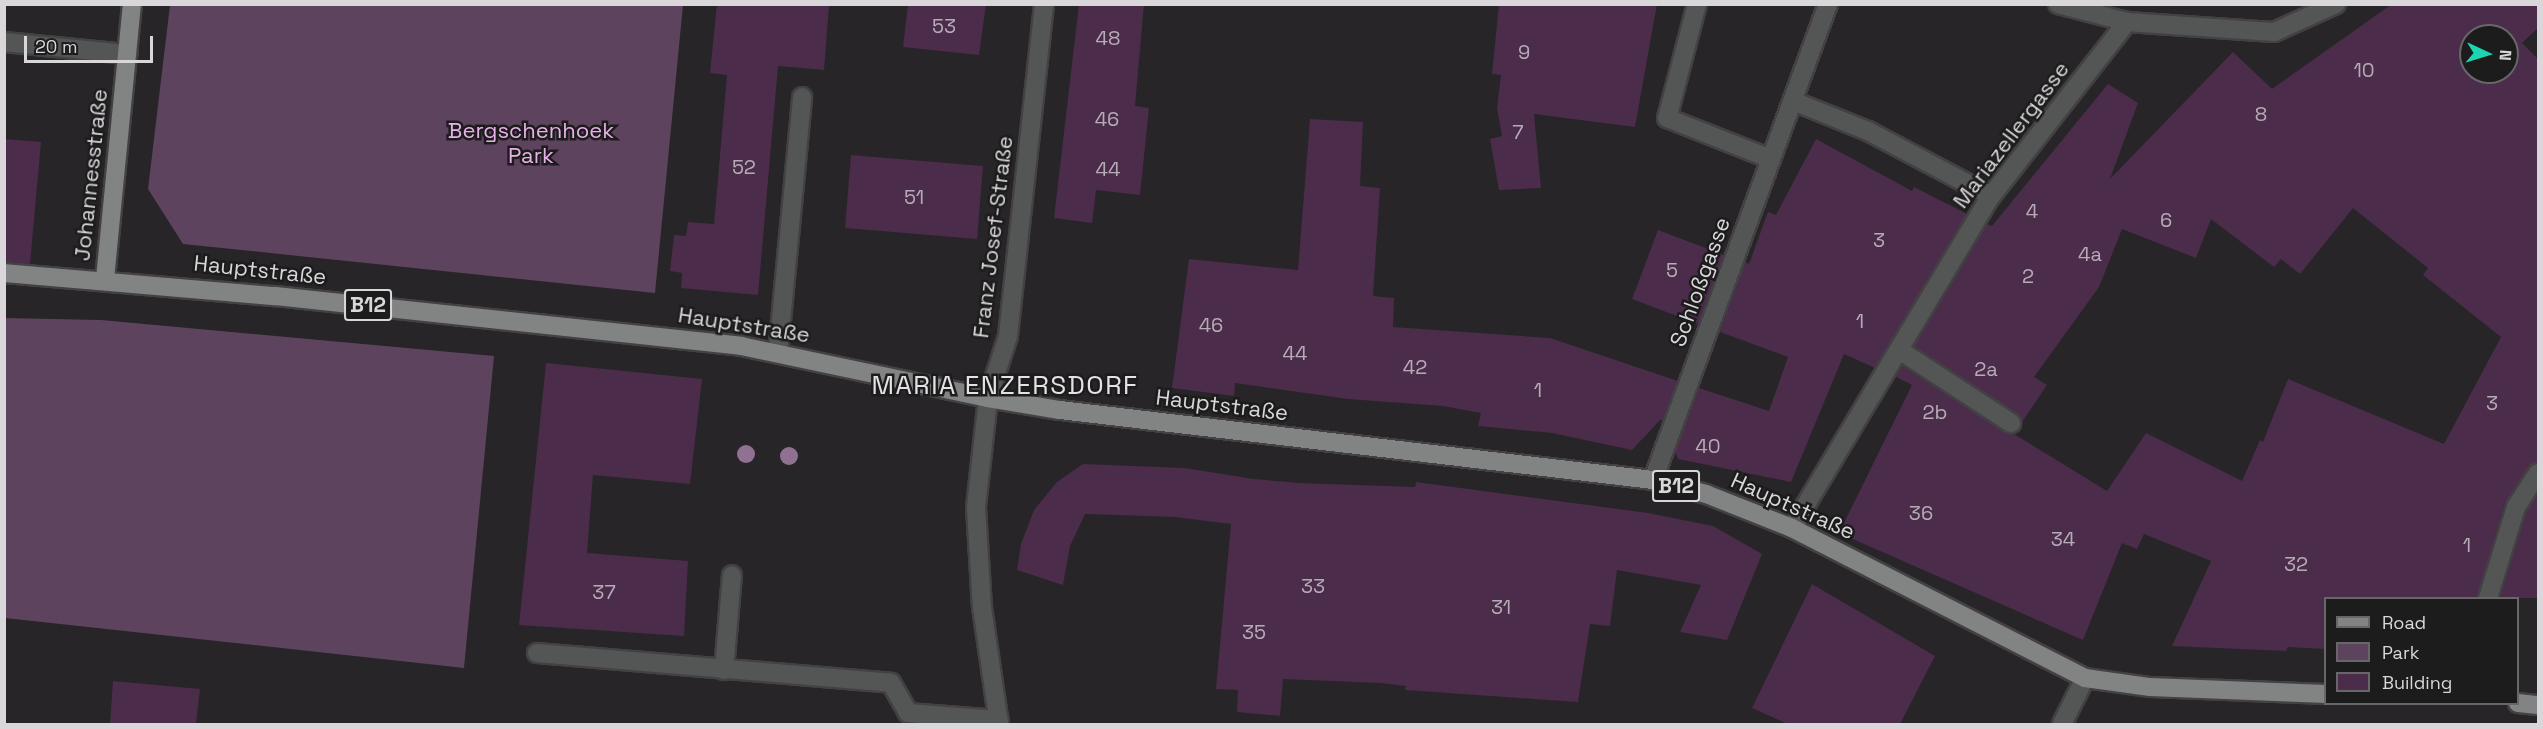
<!DOCTYPE html>
<html>
<head>
<meta charset="utf-8">
<style>
	body { margin:0 }
	#map { position:relative; width:2543px; height:729px; overflow:hidden; background:#272527; font-family:"Space Grotesk",sans-serif }
	div>[style] { position:absolute }
	.green>* { inset:0; background:#5d435d }
	.building>* { inset:0; background:#4b2c4b }
	.roads { filter:drop-shadow(2px 0 #434143) drop-shadow(-2px 0 #434143) drop-shadow(0 2px #434143) drop-shadow(0 -2px #434143) }
	.minor>* { height:18px; margin:-9px; padding:0 9px; transform-origin:9px; border-radius:9px; background:#545655 }
	.major>* { height:18px; margin:-9px; padding:0 9px; transform-origin:9px; border-radius:9px; background:#828483 }
	.trees>* { width:18px; height:18px; margin:-9px; border-radius:50%; background:#917191 }
	span { translate:-50% -50%; white-space:nowrap; text-align:center; line-height:1.15; -webkit-text-stroke:5px #1d1c1d; paint-order:stroke }
	.number-label { font-size:20px; color:#b6acb6 }
	.number-label span { -webkit-text-stroke-width:0 }
	.shield-label span { padding:2px 4px; background:#1d1c1d; border:2px solid; border-radius:4px; -webkit-text-stroke-width:0 }
	.shield-label { font-size:21px; color:#d9d7d9; font-weight:700 }
	.park-label { font-size:22px; color:#e7b0e7 }
	.street-label { font-size:22px; color:#d9d7d9 }
	.quarter-label { font-size:26px; color:#e4e2e4; letter-spacing:1.5px }
	.frame { position:absolute; inset:0; border:6px solid #d9d7d9; pointer-events:none }
	.legend { position:absolute; left:2324px; top:597px; width:195px; height:108px; box-sizing:border-box; background:#1d1c1d; border:2px solid #686768; margin:0; padding:8px 10px; list-style:none; font-size:18px; color:#d9d7d9 }
	.legend li { display:flex; align-items:center; gap:12px; height:30px }
	.legend b { width:30px; border:2px solid #686768 }
	.north { position:absolute; left:2459px; top:24px; width:60px; height:60px; box-sizing:border-box; background:#1d1c1d; border:2px solid #686768; border-radius:50%; rotate:94deg; font-size:16px; font-weight:700; line-height:24px; text-align:center; color:#d9d7d9 }
	.north::after { content:''; display:block; margin:auto; width:21px; height:27px; background:#1cd5b1; clip-path:polygon(50% 0,100% 100%,50% 72%,0 100%) }
	.scale { position:absolute; left:24px; top:36px; width:129px; height:27px; box-sizing:border-box; border:3px solid #d9d7d9; border-top:0; padding-left:8px; font-size:18px; line-height:21px; white-space:nowrap; color:#d9d7d9; -webkit-text-stroke:4px #1d1c1d; paint-order:stroke }
</style>
</head>
<body>
<div id="map">
	<div class="green">
		<div style="clip-path:polygon(170px 5px,683px 5px,655px 293px,183px 244px,148px 189px)"></div>
		<div style="clip-path:polygon(5px 318px,101px 320px,494px 356px,464px 668px,5px 618px)"></div>
	</div>
	<div class="building">
		<div style="clip-path:polygon(717px 4px,829px 4px,824px 70px,778px 66px,758px 295px,681px 288px,682px 273px,670px 271px,674px 235px,686px 236px,688px 222px,714px 224px,727px 75px,710px 73px)"></div>
		<div style="clip-path:polygon(908px 4px,986px 4px,979px 55px,903px 47px)"></div>
		<div style="clip-path:polygon(1079px 4px,1144px 4px,1135px 106px,1149px 108px,1140px 195px,1096px 190px,1092px 223px,1054px 218px)"></div>
		<div style="clip-path:polygon(1499px 4px,1657px 4px,1635px 127px,1534px 114px,1541px 188px,1499px 190px,1490px 139px,1502px 136px,1497px 108px,1501px 75px,1492px 74px)"></div>
		<div style="clip-path:polygon(evenodd,2392px 4px,2538px 4px,2538px 28px,2522px 43px,2538px 59px,2538px 462px,2529px 467px,2505px 503px,2477px 598px,2325px 598px,2325px 649px,2288px 647px,2286px 651px,2172px 646px,2211px 561px,2144px 534px,2137px 549px,2122px 543px,2083px 640px,1839px 533px,1912px 385px,1896px 377px,1902px 366px,2005px 432px,2014px 434px,2107px 491px,2146px 433px,2242px 481px,2260px 440px,2263px 442px,2288px 379px,2444px 444px,2501px 337px,2423px 275px,2428px 268px,2353px 208px,2300px 274px,2281px 259px,2274px 267px,2211px 219px,2196px 258px,2122px 229px,2099px 287px,2034px 377px,2047px 385px,2022px 422px,2017px 414px,1914px 346px,1987px 224px,1992px 226px,2108px 84px,2138px 103px,2110px 179px,2233px 52px,2272px 89px,2392px 4px,2471px 36px,2507px 36px,2507px 72px,2471px 72px,2471px 36px)"></div>
		<div style="clip-path:polygon(1310px 119px,1363px 122px,1360px 186px,1380px 188px,1373px 296px,1394px 298px,1393px 327px,1550px 338px,1678px 381px,1662px 422px,1661px 419px,1632px 450px,1552px 433px,1478px 426px,1481px 413px,1443px 406px,1348px 399px,1235px 383px,1234px 396px,1172px 388px,1189px 259px,1298px 270px)"></div>
		<div style="clip-path:polygon(4px 139px,41px 142px,30px 264px,4px 262px)"></div>
		<div style="clip-path:polygon(1816px 139px,1912px 191px,1914px 187px,1967px 214px,1875px 368px,1844px 354px,1791px 482px,1678px 459px,1675px 452px,1699px 388px,1769px 411px,1788px 357px,1720px 332px,1745px 262px,1749px 264px,1768px 212px,1776px 215px)"></div>
		<div style="clip-path:polygon(851px 155px,983px 166px,977px 239px,845px 228px)"></div>
		<div style="clip-path:polygon(1658px 230px,1724px 255px,1698px 324px,1632px 299px)"></div>
		<div style="clip-path:polygon(546px 363px,702px 379px,690px 484px,593px 475px,587px 553px,688px 561px,684px 636px,519px 625px)"></div>
		<div style="clip-path:polygon(1083px 464px,1184px 468px,1254px 479px,1300px 483px,1415px 487px,1416px 482px,1648px 513px,1713px 526px,1762px 554px,1727px 640px,1680px 632px,1701px 585px,1617px 570px,1610px 626px,1590px 624px,1578px 702px,1405px 690px,1406px 686px,1381px 683px,1283px 679px,1280px 716px,1237px 712px,1238px 690px,1216px 689px,1231px 524px,1175px 517px,1085px 514px,1070px 546px,1063px 585px,1017px 570px,1021px 544px,1034px 510px,1057px 482px)"></div>
		<div style="clip-path:polygon(2538px 493px,2538px 598px,2500px 598px,2526px 512px)"></div>
		<div style="clip-path:polygon(1812px 584px,1935px 656px,1900px 724px,1788px 724px,1752px 708px)"></div>
		<div style="clip-path:polygon(113px 681px,200px 689px,196px 724px,110px 724px)"></div>
	</div>
	<div class="roads">
		<div class="minor">
			<div style="left:1697px;top:4px;width:118px;rotate:104.7deg"></div>
			<div style="left:1667px;top:118px;width:112px;rotate:21.5deg"></div>
			<div style="left:2058px;top:4px;width:71px;rotate:14.6deg"></div>
			<div style="left:4px;top:42px;width:124px;rotate:5.6deg"></div>
			<div style="left:1793px;top:101px;width:81px;rotate:21.8deg"></div>
			<div style="left:1868px;top:131px;width:139px;rotate:27.9deg"></div>
			<div style="left:1899px;top:350px;width:134px;rotate:33.1deg"></div>
			<div style="left:778px;top:353px;width:257px;rotate:-84.6deg"></div>
			<div style="left:1653px;top:480px;width:507px;rotate:-69.81deg"></div>
			<div style="left:1792px;top:528px;width:387px;rotate:-59.1deg"></div>
			<div style="left:1991px;top:196px;width:221px;rotate:-52deg"></div>
			<div style="left:2127px;top:22px;width:147px;rotate:3.9deg"></div>
			<div style="left:2274px;top:32px;width:68px;rotate:-24.3deg"></div>
			<div style="left:2488px;top:598px;width:95px;rotate:-72.9deg"></div>
			<div style="left:2516px;top:507px;width:40px;rotate:-57.1deg"></div>
			<div style="left:537px;top:653px;width:355px;rotate:4.8deg"></div>
			<div style="left:891px;top:683px;width:34px;rotate:60deg"></div>
			<div style="left:908px;top:713px;width:91px;rotate:4.4deg"></div>
			<div style="left:724px;top:670px;width:95px;rotate:-85.2deg"></div>
			<div style="left:999px;top:724px;width:117px;rotate:-98.3deg"></div>
			<div style="left:982px;top:608px;width:101px;rotate:-93.4deg"></div>
			<div style="left:976px;top:507px;width:110px;rotate:-83.7deg"></div>
			<div style="left:988px;top:398px;width:65px;rotate:-72.1deg"></div>
			<div style="left:1008px;top:336px;width:334px;rotate:-83.8deg"></div>
			<div style="left:2062px;top:724px;width:51px;rotate:-63.4deg"></div>
		</div>
		<div class="major">
			<div style="left:4px;top:273px;width:272px;rotate:4.9deg"></div>
			<div style="left:275px;top:296px;width:469px;rotate:6.1deg"></div>
			<div style="left:741px;top:346px;width:252px;rotate:11.9deg"></div>
			<div style="left:988px;top:398px;width:73px;rotate:9.5deg"></div>
			<div style="left:1060px;top:410px;width:597px;rotate:6.73deg"></div>
			<div style="left:1653px;top:480px;width:55px;rotate:14.8deg"></div>
			<div style="left:1706px;top:494px;width:92px;rotate:21.6deg"></div>
			<div style="left:1792px;top:528px;width:329px;rotate:27.1deg"></div>
			<div style="left:2085px;top:678px;width:66px;rotate:7.9deg"></div>
			<div style="left:2150px;top:687px;width:176px;rotate:2.3deg"></div>
			<div style="left:105px;top:279px;width:276px;rotate:-84.4deg"></div>
			<div style="left:2518px;top:703px;width:20px;rotate:6deg"></div>
		</div>
	</div>
	<div class="trees">
		<div style="left:746px;top:454px"></div>
		<div style="left:789px;top:456px"></div>
	</div>
	<div class="number-label">
		<span style="left:944px;top:26px">53</span>
		<span style="left:1108px;top:38px">48</span>
		<span style="left:1524px;top:52px">9</span>
		<span style="left:2364px;top:70px">10</span>
		<span style="left:2261px;top:114px">8</span>
		<span style="left:1107px;top:119px">46</span>
		<span style="left:1518px;top:132px">7</span>
		<span style="left:744px;top:167px">52</span>
		<span style="left:1108px;top:169px">44</span>
		<span style="left:914px;top:197px">51</span>
		<span style="left:2032px;top:211px">4</span>
		<span style="left:2166px;top:220px">6</span>
		<span style="left:1879px;top:240px">3</span>
		<span style="left:2090px;top:254px">4a</span>
		<span style="left:1672px;top:270px">5</span>
		<span style="left:2028px;top:276px">2</span>
		<span style="left:1860px;top:321px">1</span>
		<span style="left:1211px;top:325px">46</span>
		<span style="left:1295px;top:353px">44</span>
		<span style="left:1415px;top:367px">42</span>
		<span style="left:1986px;top:369px">2a</span>
		<span style="left:1538px;top:390px">1</span>
		<span style="left:2492px;top:403px">3</span>
		<span style="left:1935px;top:412px">2b</span>
		<span style="left:1708px;top:446px">40</span>
		<span style="left:1921px;top:513px">36</span>
		<span style="left:2063px;top:539px">34</span>
		<span style="left:2467px;top:545px">1</span>
		<span style="left:2296px;top:564px">32</span>
		<span style="left:1313px;top:586px">33</span>
		<span style="left:604px;top:592px">37</span>
		<span style="left:1501px;top:607px">31</span>
		<span style="left:1254px;top:632px">35</span>
	</div>
	<div class="shield-label">
		<span style="left:368px;top:305px">B12</span>
		<span style="left:1676px;top:486px">B12</span>
	</div>
	<div class="park-label">
		<span style="left:531px;top:143px">Bergschenhoek<br>Park</span>
	</div>
	<div class="street-label">
		<span style="left:2011px;top:135px;rotate:-53deg">Mariazellergasse</span>
		<span style="left:91px;top:175px;rotate:-84deg">Johannesstraße</span>
		<span style="left:993px;top:237px;rotate:-83deg">Franz Josef-Straße</span>
		<span style="left:260px;top:270px;rotate:6deg">Hauptstraße</span>
		<span style="left:1700px;top:282px;rotate:-70deg">Schloßgasse</span>
		<span style="left:744px;top:325px;rotate:9deg">Hauptstraße</span>
		<span style="left:1222px;top:405px;rotate:7deg">Hauptstraße</span>
		<span style="left:1793px;top:506px;rotate:24deg">Hauptstraße</span>
	</div>
	<div class="quarter-label">
		<span style="left:1005px;top:386px">MARIA ENZERSDORF</span>
	</div>
	<div class="frame"></div>
	<ul class="legend">
	<li><b style="height:8px;background:#828483"></b>Road</li>
	<li><b style="height:16px;background:#5d435d"></b>Park</li>
	<li><b style="height:16px;background:#4b2c4b"></b>Building</li>
	</ul>
	<div class="north">N</div>
	<div class="scale">20 m</div>
</div>
</body>
</html>
